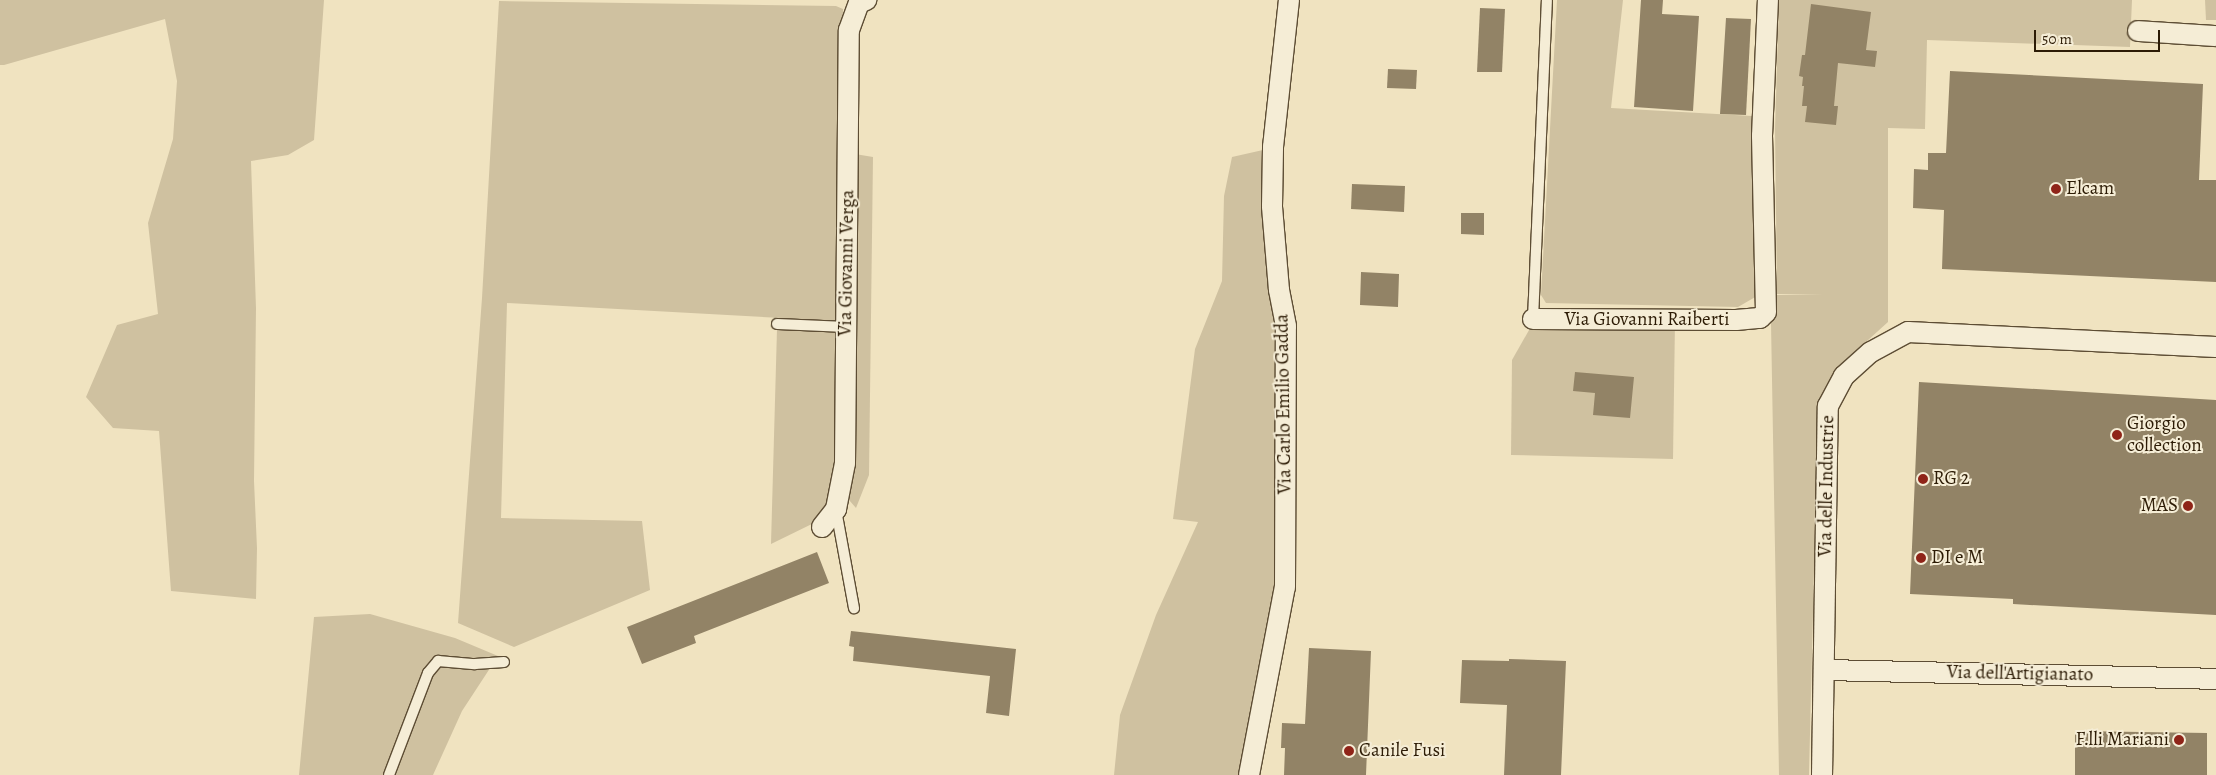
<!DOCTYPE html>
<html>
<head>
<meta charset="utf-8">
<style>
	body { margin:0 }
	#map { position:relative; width:2216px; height:775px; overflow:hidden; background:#f0e3c0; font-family:Alegreya,serif }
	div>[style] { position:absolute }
	.green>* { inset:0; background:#cfc1a0 }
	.building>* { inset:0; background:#928366 }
	.roads { filter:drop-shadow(1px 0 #5d4d34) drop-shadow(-1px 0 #5d4d34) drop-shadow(0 1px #5d4d34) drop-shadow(0 -1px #5d4d34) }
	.lane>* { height:10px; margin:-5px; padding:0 5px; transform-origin:5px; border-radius:5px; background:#f5edd6 }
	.street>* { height:20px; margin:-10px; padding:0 10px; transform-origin:10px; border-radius:10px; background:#f5edd6 }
	.dots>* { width:14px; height:14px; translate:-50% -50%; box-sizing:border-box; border:2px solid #f5edd6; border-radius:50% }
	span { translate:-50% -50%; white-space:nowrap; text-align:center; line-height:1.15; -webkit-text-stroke:4px #f5edd6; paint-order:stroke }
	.poi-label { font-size:19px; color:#2c1b05 }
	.left { translate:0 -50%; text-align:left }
	.right { translate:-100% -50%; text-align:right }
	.street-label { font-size:19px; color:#2c1b05 }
	.scale { position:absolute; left:2034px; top:30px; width:126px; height:22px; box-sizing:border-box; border:2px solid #2c1b05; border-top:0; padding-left:6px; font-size:15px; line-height:18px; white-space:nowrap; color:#2c1b05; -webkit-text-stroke:4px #f5edd6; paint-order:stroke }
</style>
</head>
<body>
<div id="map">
	<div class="green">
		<div style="clip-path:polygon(0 0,324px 0,314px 140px,288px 155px,251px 161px,256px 308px,254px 481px,257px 548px,256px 599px,171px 591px,159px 431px,113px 428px,86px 397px,117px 325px,158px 314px,148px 223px,173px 139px,177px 81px,165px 19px,4px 65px,0 65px)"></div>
		<div style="clip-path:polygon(1557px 0,1623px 0,1611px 108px,1752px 116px,1757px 296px,1738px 307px,1546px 303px,1541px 295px)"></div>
		<div style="clip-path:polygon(1779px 0,2132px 0,2130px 47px,1927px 40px,1925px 129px,1888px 128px,1888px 322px,1836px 369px,1818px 408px,1809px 775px,1779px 775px,1771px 323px,1776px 295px,1823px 294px,1777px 294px,1775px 129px)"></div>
		<div style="clip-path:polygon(2205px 0,2216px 0,2216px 20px,2206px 20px)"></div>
		<div style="clip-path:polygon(499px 1px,836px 6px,843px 9px,837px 321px,507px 303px,501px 518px,642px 521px,650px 590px,514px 647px,458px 623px,482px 298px)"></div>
		<div style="clip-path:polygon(1263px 150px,1278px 323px,1279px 593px,1244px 775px,1114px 775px,1120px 715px,1156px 615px,1198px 522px,1173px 519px,1195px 349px,1222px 281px,1224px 196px,1232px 157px)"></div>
		<div style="clip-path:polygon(855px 154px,873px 157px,869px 475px,856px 508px,849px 500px)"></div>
		<div style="clip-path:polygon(1537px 316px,1675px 321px,1673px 459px,1511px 455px,1512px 360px)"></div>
		<div style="clip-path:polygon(777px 329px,835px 331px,836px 462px,828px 507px,818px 521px,771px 544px)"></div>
		<div style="clip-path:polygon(370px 614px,455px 638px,498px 656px,462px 711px,433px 775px,299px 775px,314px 617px)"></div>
	</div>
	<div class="building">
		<div style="clip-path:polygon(1641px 0,1663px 0,1662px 14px,1699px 16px,1693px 111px,1634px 107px)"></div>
		<div style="clip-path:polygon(1811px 4px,1871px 12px,1866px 50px,1877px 51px,1875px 67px,1838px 63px,1834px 106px,1838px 106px,1836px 125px,1805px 122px,1807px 106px,1802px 106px,1804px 86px,1802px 86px,1803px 77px,1799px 76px,1802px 55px,1805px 55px)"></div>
		<div style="clip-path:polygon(1480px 8px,1505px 9px,1502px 72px,1477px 72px)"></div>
		<div style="clip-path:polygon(1726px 18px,1751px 19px,1746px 115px,1720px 114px)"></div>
		<div style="clip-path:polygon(1388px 69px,1417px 70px,1416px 89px,1387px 88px)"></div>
		<div style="clip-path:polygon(1950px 71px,2203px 84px,2199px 180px,2216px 180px,2216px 282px,1942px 269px,1944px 210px,1913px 208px,1914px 169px,1928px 170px,1928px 153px,1946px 153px)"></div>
		<div style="clip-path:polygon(1352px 184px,1405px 186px,1404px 212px,1351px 209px)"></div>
		<div style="clip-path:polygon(1461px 213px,1484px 213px,1484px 235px,1461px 234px)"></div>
		<div style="clip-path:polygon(1361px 272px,1399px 274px,1398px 307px,1360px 305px)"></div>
		<div style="clip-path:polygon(1575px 372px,1634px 377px,1630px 418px,1593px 415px,1595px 393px,1573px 391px)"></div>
		<div style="clip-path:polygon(1919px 382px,2216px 400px,2216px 615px,2013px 604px,2013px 599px,1910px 594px)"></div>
		<div style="clip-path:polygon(817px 552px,829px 583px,694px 636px,696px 643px,642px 664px,627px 627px)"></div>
		<div style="clip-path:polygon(851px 631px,1016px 649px,1009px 716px,986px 713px,990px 676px,853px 661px,854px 647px,849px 646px)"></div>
		<div style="clip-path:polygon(1309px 648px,1371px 651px,1366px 775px,1284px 775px,1285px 748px,1281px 748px,1282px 723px,1305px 724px)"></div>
		<div style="clip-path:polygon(1509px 659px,1566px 661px,1561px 775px,1504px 775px,1507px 705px,1460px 703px,1462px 660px,1509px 661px)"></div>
		<div style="clip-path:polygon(2075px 731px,2207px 733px,2207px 775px,2075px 775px)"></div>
	</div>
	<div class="roads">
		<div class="lane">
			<div style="left:1533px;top:319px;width:319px;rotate:-87.5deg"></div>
			<div style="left:777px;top:324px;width:70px;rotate:2.5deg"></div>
			<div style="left:836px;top:510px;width:100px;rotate:79.6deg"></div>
			<div style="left:389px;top:775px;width:109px;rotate:-69.1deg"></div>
			<div style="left:428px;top:673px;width:16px;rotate:-50deg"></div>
			<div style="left:438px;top:661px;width:37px;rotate:5deg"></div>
			<div style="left:475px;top:664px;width:29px;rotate:-4deg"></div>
		</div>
		<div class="street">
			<div style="left:2138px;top:31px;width:78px;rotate:3.7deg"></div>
			<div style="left:1533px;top:319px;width:203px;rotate:0.3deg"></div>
			<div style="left:1736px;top:320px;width:24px;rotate:-5deg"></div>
			<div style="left:1760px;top:318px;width:8px;rotate:-45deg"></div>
			<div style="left:1766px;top:312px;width:176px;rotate:-91.3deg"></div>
			<div style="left:1762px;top:136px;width:136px;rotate:-87.5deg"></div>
			<div style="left:822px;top:527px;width:23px;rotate:-52deg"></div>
			<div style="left:836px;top:509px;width:47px;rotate:-78.9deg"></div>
			<div style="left:845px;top:463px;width:433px;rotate:-89.5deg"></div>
			<div style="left:849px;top:30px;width:29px;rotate:-70deg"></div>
			<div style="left:859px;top:3px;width:8px;rotate:-23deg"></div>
			<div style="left:1825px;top:670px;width:391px;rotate:1.3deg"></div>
			<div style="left:1249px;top:775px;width:191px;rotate:-79.2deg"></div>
			<div style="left:1285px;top:587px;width:261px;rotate:-89.8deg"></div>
			<div style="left:1286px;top:326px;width:37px;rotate:-101deg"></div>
			<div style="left:1279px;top:290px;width:84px;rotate:-94.8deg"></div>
			<div style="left:1272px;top:206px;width:59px;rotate:-89deg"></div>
			<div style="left:1273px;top:147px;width:148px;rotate:-83.8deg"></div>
			<div style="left:1822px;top:775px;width:369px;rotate:-89.1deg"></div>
			<div style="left:1828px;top:406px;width:34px;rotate:-62deg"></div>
			<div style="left:1844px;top:376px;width:36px;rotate:-42deg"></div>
			<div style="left:1871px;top:352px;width:42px;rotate:-28.4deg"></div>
			<div style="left:1908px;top:332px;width:308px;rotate:2.8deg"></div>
		</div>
	</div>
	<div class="dots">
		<div style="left:2056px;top:189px;background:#8f2418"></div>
		<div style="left:2117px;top:435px;background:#8f2418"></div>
		<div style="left:1923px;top:479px;background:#8f2418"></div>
		<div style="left:2188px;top:506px;background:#8f2418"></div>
		<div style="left:1921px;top:558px;background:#8f2418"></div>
		<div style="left:2179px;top:740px;background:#8f2418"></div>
		<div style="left:1349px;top:751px;background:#8f2418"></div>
	</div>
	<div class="poi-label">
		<span class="left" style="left:2066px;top:189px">Elcam</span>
		<span class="left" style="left:2127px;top:435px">Giorgio<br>collection</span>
		<span class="left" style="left:1933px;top:479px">RG 2</span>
		<span class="right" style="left:2178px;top:506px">MAS</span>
		<span class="left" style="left:1931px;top:558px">DI e M</span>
		<span class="right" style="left:2169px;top:740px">F.lli Mariani</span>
		<span class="left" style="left:1359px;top:751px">Canile Fusi</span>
	</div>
	<div class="street-label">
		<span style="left:847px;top:263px;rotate:-89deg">Via Giovanni Verga</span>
		<span style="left:1647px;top:320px">Via Giovanni Raiberti</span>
		<span style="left:1284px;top:404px;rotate:-91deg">Via Carlo Emilio Gadda</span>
		<span style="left:1827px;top:486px;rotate:-89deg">Via delle Industrie</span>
		<span style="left:2020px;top:674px;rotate:1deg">Via dell'Artigianato</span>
	</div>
	<div class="scale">50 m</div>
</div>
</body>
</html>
